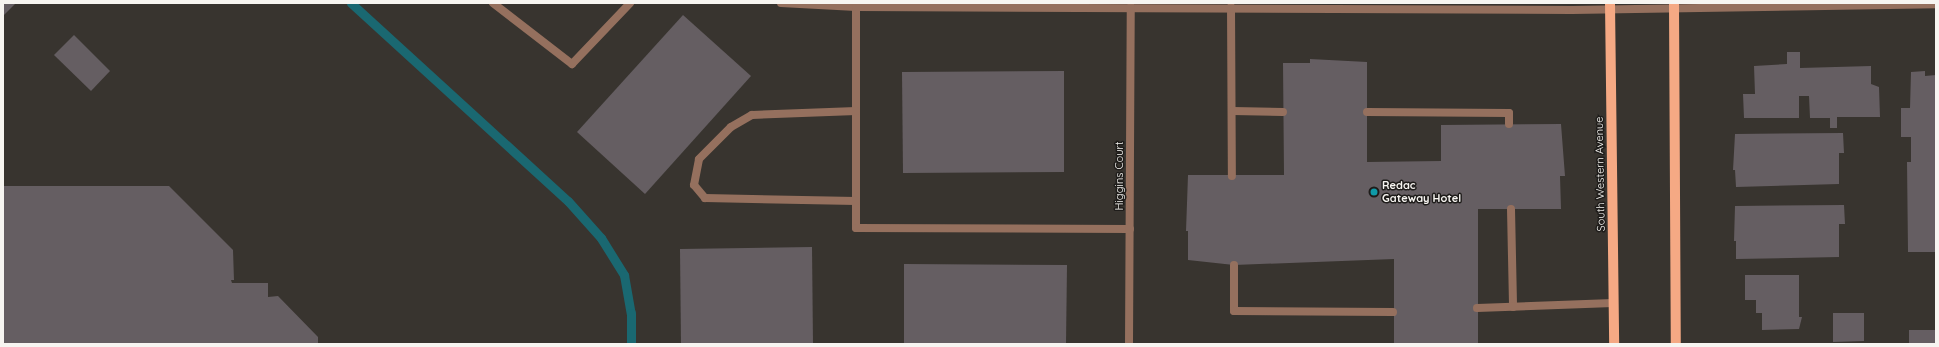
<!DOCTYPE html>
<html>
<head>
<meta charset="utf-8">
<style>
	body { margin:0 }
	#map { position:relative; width:1939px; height:347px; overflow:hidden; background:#38342f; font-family:Quicksand,sans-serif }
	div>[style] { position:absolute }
	.stream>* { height:9px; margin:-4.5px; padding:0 4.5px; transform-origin:4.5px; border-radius:4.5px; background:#1a6871 }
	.building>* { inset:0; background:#655e62 }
	.lane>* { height:8px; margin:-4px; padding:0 4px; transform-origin:4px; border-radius:4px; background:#95705e }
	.street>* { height:8px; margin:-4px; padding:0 4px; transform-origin:4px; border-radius:4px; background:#95705e }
	.primary>* { height:10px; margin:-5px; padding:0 5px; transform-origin:5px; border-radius:5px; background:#f5a984 }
	.dots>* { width:11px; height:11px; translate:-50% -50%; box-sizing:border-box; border:2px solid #1e1c1a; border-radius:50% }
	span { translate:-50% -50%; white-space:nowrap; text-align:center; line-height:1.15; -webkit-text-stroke:3px #1e1c1a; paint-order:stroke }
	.street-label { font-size:11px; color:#f7f5f1 }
	.poi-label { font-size:11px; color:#f7f5f1; font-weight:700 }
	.left { translate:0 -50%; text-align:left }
	.frame { position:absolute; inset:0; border:4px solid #f7f5f1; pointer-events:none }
</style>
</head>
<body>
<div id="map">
	<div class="stream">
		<div style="left:351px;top:3px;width:294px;rotate:42.4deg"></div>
		<div style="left:568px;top:201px;width:50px;rotate:48.3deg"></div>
		<div style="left:601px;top:238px;width:44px;rotate:58.1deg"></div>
		<div style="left:624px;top:275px;width:39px;rotate:80deg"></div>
		<div style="left:631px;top:313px;width:31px;rotate:90deg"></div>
	</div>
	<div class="building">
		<div style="clip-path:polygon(3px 3px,16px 3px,3px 16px)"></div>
		<div style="clip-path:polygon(683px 15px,751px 76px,645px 194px,577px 132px)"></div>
		<div style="clip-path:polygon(74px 35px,110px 71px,91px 91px,54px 55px)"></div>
		<div style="clip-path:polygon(1787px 52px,1800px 52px,1800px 68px,1871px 66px,1871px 84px,1879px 87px,1880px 117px,1837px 117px,1837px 128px,1830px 128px,1830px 118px,1810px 118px,1809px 96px,1799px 96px,1799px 118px,1744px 118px,1743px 94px,1755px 94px,1754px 66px,1787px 64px)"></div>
		<div style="clip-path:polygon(1310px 59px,1367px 62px,1367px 162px,1441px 161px,1441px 125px,1561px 124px,1565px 176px,1560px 176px,1561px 209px,1478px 209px,1478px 344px,1394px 344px,1394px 259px,1234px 265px,1188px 260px,1188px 231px,1186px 231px,1188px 175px,1284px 175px,1283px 63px,1310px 63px)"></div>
		<div style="clip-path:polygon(1064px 71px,1064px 172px,903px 173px,902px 72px)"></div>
		<div style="clip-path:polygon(1925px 71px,1925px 76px,1936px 75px,1936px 252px,1908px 252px,1907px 162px,1911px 162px,1911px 137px,1901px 137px,1901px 108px,1910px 108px,1911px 72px)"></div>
		<div style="clip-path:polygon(1843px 133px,1844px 153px,1839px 153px,1839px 184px,1736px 187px,1735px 170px,1733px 170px,1735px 134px)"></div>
		<div style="clip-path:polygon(3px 186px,169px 186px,233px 250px,234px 280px,231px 280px,232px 283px,268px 283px,268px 297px,278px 296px,318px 337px,318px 344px,3px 344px)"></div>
		<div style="clip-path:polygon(1844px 205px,1845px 224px,1839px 224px,1839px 257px,1736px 259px,1736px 241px,1734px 241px,1735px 206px)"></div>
		<div style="clip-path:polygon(812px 247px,813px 344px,681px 344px,680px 249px)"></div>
		<div style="clip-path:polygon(904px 264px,1067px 265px,1066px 344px,904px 344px)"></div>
		<div style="clip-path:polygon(1745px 275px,1799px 275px,1799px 317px,1802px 317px,1799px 329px,1762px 330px,1762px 313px,1756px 313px,1756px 300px,1745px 300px)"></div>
		<div style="clip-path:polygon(1833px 313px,1864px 313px,1864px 341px,1833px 342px)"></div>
		<div style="clip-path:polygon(1909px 330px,1936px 330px,1936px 344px,1909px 344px)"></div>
	</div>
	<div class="lane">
		<div style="left:493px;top:3px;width:100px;rotate:37.7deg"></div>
		<div style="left:572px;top:64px;width:84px;rotate:-46.4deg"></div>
		<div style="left:856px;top:7px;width:221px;rotate:90deg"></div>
		<div style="left:856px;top:228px;width:274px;rotate:0.2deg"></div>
		<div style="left:1231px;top:7px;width:169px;rotate:89.7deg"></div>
		<div style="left:1233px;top:111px;width:50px;rotate:1.1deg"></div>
		<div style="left:1367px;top:112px;width:142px;rotate:0.4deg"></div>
		<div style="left:1509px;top:113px;width:11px;rotate:90deg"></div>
		<div style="left:856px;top:201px;width:151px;rotate:-178.9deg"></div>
		<div style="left:705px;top:198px;width:17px;rotate:-130deg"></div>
		<div style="left:694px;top:185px;width:26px;rotate:-79deg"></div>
		<div style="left:699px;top:159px;width:45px;rotate:-45deg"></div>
		<div style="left:731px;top:127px;width:24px;rotate:-30deg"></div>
		<div style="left:752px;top:115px;width:104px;rotate:-2.2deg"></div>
		<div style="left:1511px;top:209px;width:98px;rotate:88.8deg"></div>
		<div style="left:1234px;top:265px;width:46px;rotate:90deg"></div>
		<div style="left:1234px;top:311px;width:159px;rotate:0.4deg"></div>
		<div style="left:1477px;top:308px;width:136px;rotate:-2.1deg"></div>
	</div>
	<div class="street">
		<div style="left:781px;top:3px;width:75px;rotate:3.1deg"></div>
		<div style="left:856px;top:7px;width:716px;rotate:0.24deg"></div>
		<div style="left:1572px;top:10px;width:364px;rotate:-0.9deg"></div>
		<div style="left:1129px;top:344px;width:337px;rotate:-89.7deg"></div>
	</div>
	<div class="primary">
		<div style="left:1610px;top:3px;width:341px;rotate:89.3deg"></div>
		<div style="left:1674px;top:3px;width:341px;rotate:89.7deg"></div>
	</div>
	<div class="dots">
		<div style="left:1374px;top:192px;background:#0f9aa8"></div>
	</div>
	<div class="street-label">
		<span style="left:1600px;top:174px;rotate:-91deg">South Western Avenue</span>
		<span style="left:1119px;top:176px;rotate:-90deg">Higgins Court</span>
	</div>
	<div class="poi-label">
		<span class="left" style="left:1382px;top:192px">Redac<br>Gateway Hotel</span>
	</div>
	<div class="frame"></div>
</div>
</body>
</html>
